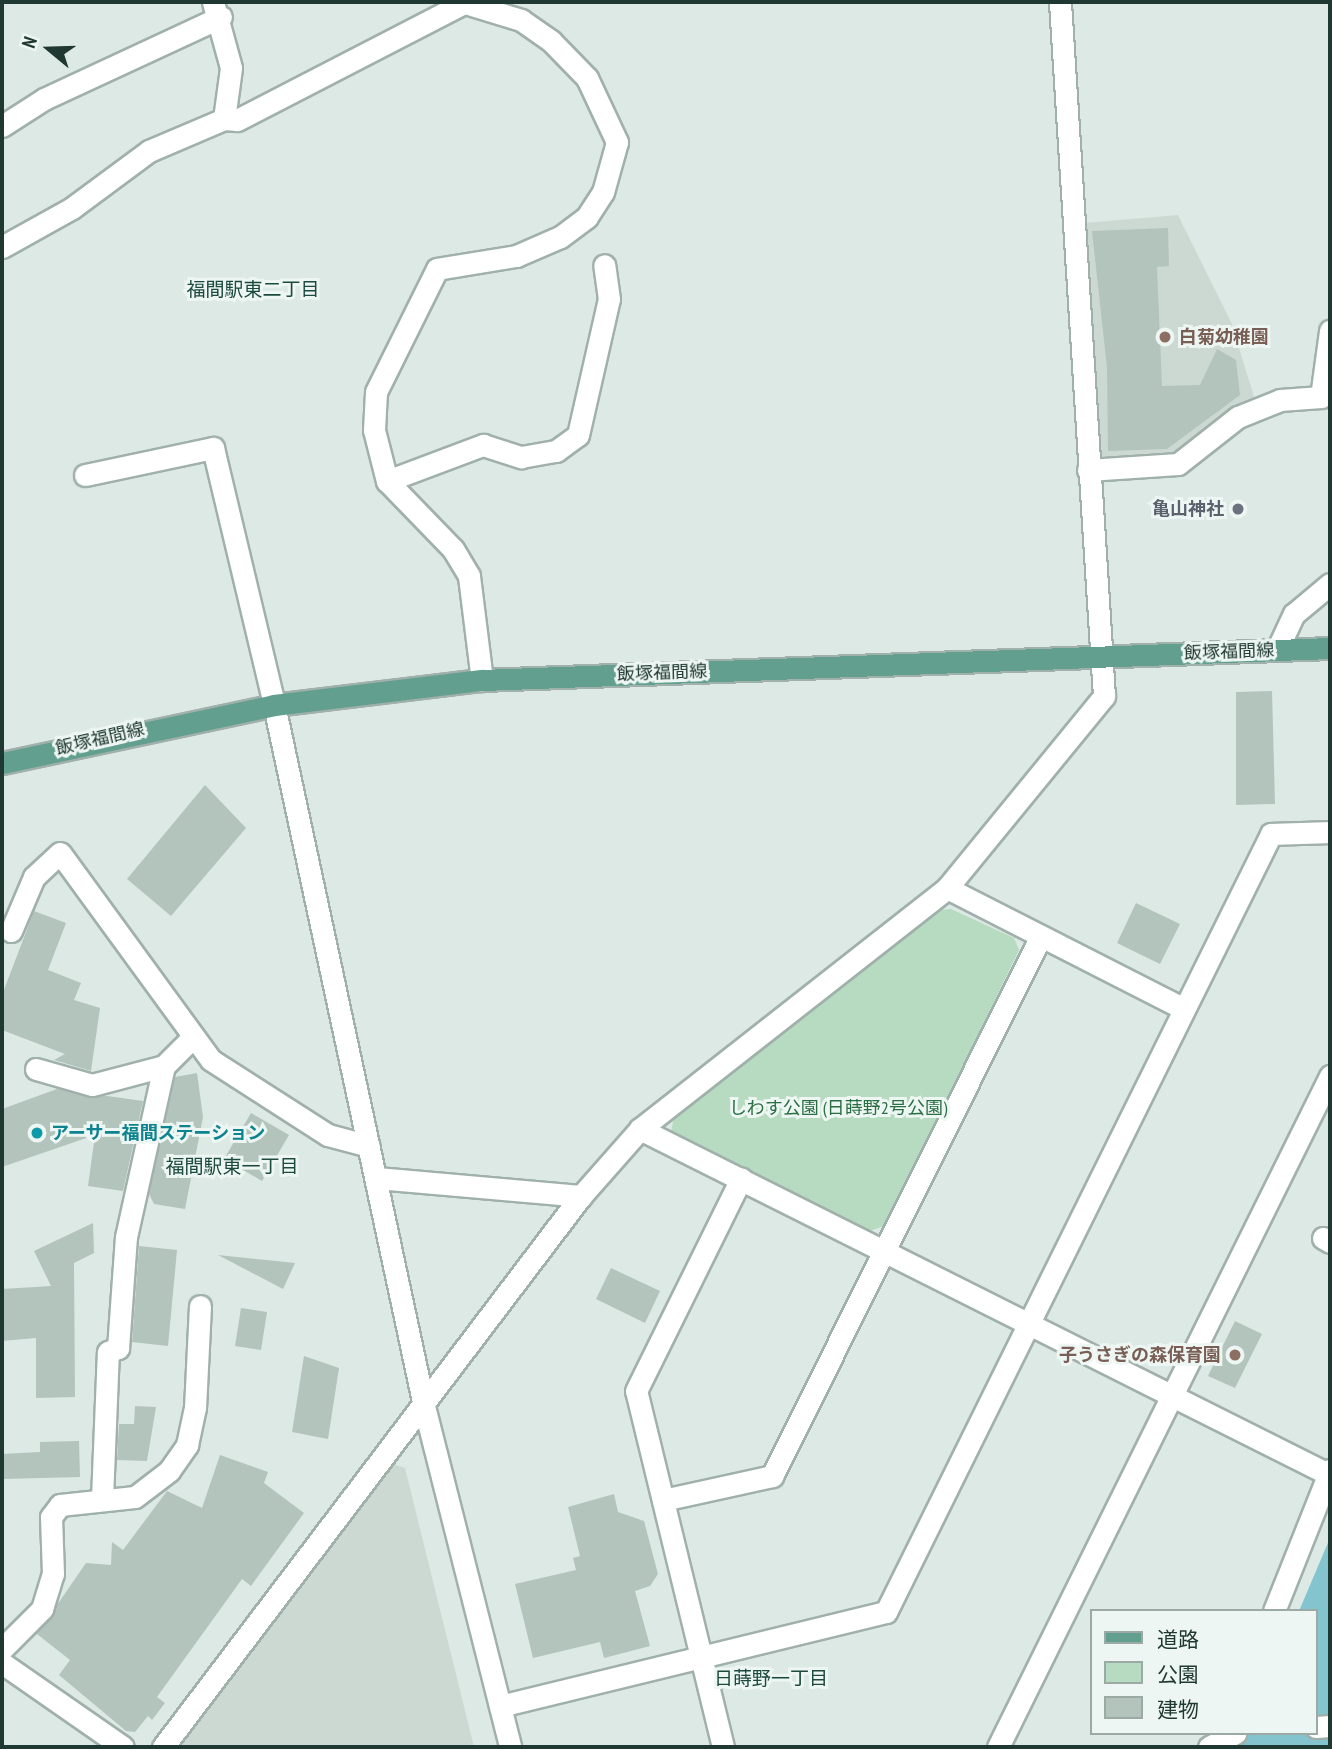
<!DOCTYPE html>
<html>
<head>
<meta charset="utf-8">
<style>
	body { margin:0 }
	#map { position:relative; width:1332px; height:1749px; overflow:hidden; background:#dde9e4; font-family:"PT Sans Narrow","Noto Sans JP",sans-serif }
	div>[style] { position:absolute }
	.built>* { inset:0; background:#ccd9d3 }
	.green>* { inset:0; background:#b6dbc0 }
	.water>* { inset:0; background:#84c4cf }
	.building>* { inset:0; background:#b3c4bd }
	.roads { filter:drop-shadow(2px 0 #a0b0ab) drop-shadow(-2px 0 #a0b0ab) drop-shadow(0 2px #a0b0ab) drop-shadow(0 -2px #a0b0ab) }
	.street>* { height:21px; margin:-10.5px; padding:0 10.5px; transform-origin:10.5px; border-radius:10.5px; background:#fff }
	.secondary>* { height:21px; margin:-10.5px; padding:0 10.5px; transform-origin:10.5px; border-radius:10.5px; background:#fff }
	.primary>* { height:21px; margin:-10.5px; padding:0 10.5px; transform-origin:10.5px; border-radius:10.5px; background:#629f8f }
	.dots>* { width:19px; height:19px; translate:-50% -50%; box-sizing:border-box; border:4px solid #edf6f2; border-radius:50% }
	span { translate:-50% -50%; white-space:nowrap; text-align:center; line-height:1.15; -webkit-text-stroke:6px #edf6f2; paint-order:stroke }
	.education-label { font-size:18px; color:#785e54; font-weight:700 }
	.left { translate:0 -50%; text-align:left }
	.right { translate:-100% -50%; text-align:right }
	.worship-label { font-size:18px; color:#5b616d; font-weight:700 }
	.street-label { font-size:18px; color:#1f3831 }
	.park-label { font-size:18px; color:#2a6e44 }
	.culture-label { font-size:18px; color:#0d838f; font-weight:700 }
	.neighbourhood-label { font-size:19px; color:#1c4a3e }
	.frame { position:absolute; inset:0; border:4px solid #1f3831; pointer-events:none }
	.legend { position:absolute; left:1090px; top:1609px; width:228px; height:126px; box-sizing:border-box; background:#edf6f2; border:2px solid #9baaa5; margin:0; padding:9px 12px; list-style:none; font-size:21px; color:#1f3831 }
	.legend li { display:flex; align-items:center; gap:14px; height:35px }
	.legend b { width:35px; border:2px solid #9baaa5 }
	.north { position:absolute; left:14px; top:14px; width:70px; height:70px; -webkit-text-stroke:5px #edf6f2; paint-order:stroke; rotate:289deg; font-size:19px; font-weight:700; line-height:28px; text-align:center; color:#1f3831 }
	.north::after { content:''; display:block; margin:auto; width:24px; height:32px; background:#1f3831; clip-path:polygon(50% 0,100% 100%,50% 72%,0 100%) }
</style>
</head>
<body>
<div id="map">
	<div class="built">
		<div style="clip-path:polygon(1178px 215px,1231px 322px,1255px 400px,1173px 457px,1100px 460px,1085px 223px)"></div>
		<div style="clip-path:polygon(393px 1464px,405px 1468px,474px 1747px,179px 1747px)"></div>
	</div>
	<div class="green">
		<div style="clip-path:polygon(951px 909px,1014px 938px,1019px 950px,886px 1225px,870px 1231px,671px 1132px,674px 1117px,939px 910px)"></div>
	</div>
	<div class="water">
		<div style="clip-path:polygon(1330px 1538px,1330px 1747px,1238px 1747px,1245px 1733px,1316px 1733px,1316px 1611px,1299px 1611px)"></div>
	</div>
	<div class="building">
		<div style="clip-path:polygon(1168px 228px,1169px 266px,1157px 267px,1162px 386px,1200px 385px,1217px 349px,1236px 360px,1240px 395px,1167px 449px,1108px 451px,1107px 368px,1092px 231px)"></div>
		<div style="clip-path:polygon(1272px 691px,1275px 804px,1236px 805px,1236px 692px)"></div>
		<div style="clip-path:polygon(205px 785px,246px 828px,171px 916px,127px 879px)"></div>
		<div style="clip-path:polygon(1136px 903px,1180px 924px,1160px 964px,1117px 943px)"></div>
		<div style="clip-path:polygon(34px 911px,66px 923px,48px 970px,81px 983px,74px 1000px,100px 1008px,91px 1071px,54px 1060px,65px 1054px,2px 1030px,2px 995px)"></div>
		<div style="clip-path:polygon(197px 1073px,203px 1117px,185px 1209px,154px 1204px,149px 1194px,175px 1077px)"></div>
		<div style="clip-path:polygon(57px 1089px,143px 1101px,123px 1191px,88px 1186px,95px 1135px,2px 1167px,2px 1109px)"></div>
		<div style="clip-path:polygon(251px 1113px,289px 1135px,262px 1181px,224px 1159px)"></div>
		<div style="clip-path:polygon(93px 1223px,94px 1253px,74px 1263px,75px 1397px,36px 1398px,36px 1338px,2px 1341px,2px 1289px,51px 1286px,34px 1251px)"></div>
		<div style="clip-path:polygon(139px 1246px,177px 1250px,168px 1346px,132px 1342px)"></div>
		<div style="clip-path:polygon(218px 1255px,295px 1263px,283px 1289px)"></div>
		<div style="clip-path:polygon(611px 1268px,660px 1291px,645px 1323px,596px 1299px)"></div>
		<div style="clip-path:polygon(241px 1308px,267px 1312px,261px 1350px,235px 1346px)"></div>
		<div style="clip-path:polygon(1235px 1321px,1262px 1334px,1235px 1388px,1208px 1376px)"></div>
		<div style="clip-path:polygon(304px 1356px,339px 1368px,328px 1439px,292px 1432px)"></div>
		<div style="clip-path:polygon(135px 1406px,156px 1407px,147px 1461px,117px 1460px,119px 1424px,134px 1424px)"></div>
		<div style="clip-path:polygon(79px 1441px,80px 1477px,2px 1479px,2px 1454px,40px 1452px,40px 1442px)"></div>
		<div style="clip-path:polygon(220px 1455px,268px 1472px,264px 1483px,304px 1513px,251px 1586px,242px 1579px,157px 1697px,165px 1703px,152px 1720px,148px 1716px,135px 1732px,126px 1731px,59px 1675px,70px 1660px,37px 1634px,86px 1563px,111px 1565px,112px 1542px,123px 1550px,167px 1491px,202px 1508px)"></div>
		<div style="clip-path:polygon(614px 1494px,618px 1512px,644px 1521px,658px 1574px,650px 1586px,635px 1591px,650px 1646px,604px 1658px,600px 1642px,533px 1658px,515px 1584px,576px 1570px,573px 1558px,580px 1556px,568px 1507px)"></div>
	</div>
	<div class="roads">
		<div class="street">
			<div style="left:213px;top:2px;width:68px;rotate:74.7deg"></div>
			<div style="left:231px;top:68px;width:51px;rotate:97.8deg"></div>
			<div style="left:465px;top:3px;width:59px;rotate:16.9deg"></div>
			<div style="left:521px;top:20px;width:37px;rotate:35deg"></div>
			<div style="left:551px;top:41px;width:52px;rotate:45.8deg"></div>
			<div style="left:587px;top:78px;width:71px;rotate:64.9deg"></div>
			<div style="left:617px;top:142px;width:52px;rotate:105.6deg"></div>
			<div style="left:603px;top:192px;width:30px;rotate:123deg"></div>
			<div style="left:587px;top:217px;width:34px;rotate:143deg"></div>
			<div style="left:560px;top:237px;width:48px;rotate:156.6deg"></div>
			<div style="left:516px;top:256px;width:80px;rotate:170.7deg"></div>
			<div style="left:437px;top:269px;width:137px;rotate:116.4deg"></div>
			<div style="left:376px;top:392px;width:38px;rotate:93deg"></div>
			<div style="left:374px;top:430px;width:53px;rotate:75.7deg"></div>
			<div style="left:387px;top:481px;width:95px;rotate:45.9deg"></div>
			<div style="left:453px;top:549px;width:31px;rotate:59deg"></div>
			<div style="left:469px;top:576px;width:105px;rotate:82.9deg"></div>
			<div style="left:2px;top:126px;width:50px;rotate:-32.7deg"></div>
			<div style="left:44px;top:99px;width:195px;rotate:-24.9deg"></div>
			<div style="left:2px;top:247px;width:80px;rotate:-29.1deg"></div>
			<div style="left:72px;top:208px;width:96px;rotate:-36.5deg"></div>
			<div style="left:149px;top:151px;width:82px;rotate:-23.1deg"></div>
			<div style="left:224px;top:119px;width:13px;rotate:4deg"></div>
			<div style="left:237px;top:120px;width:258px;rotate:-27.3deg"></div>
			<div style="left:1088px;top:470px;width:90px;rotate:-3.8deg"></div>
			<div style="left:1178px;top:464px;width:76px;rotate:-38.1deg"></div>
			<div style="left:1238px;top:417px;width:45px;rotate:-22deg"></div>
			<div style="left:1280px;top:400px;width:41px;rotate:-4.2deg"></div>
			<div style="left:1321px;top:397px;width:67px;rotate:-82.2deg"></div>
			<div style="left:85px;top:475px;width:131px;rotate:-11.9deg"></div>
			<div style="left:213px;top:448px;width:264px;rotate:76.6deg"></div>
			<div style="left:387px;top:481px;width:103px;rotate:-20.6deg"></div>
			<div style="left:483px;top:445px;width:40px;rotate:18deg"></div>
			<div style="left:521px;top:457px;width:36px;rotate:-10deg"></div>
			<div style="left:556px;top:451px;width:27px;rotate:-36deg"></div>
			<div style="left:578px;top:435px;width:139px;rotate:-77.2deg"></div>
			<div style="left:609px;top:299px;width:34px;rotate:-98deg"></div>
			<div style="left:1277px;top:650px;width:40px;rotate:-65deg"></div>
			<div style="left:1294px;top:614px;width:47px;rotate:-39.8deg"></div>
			<div style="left:947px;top:888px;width:266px;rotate:27deg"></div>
			<div style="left:11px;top:931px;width:59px;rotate:-66.9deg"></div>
			<div style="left:34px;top:877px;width:35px;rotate:-43deg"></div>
			<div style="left:60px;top:853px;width:256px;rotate:53.9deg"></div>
			<div style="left:211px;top:1060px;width:139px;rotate:32.7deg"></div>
			<div style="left:328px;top:1135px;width:42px;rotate:15deg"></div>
			<div style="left:36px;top:1069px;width:58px;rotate:15.9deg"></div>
			<div style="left:92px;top:1085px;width:74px;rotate:-14.8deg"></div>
			<div style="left:640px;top:1129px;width:770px;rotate:26.63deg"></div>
			<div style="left:376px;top:1178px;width:206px;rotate:5deg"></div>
			<div style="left:1323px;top:1238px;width:8px;rotate:30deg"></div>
			<div style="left:102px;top:1499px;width:147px;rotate:-87.7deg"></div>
			<div style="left:108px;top:1352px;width:11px;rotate:-22deg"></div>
			<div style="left:118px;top:1348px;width:111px;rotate:-85.9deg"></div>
			<div style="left:126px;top:1237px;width:175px;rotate:-77.5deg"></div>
			<div style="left:164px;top:1066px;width:40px;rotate:-45deg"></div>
			<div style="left:663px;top:1500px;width:112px;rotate:-12.4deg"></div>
			<div style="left:772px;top:1476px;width:599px;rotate:-63.52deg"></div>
			<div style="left:1274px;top:1611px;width:152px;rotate:-68.3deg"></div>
			<div style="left:2px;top:1649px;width:57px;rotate:-45deg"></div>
			<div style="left:42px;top:1609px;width:37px;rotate:-73deg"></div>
			<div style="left:53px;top:1574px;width:57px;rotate:-92deg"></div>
			<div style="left:51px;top:1517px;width:15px;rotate:-53deg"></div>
			<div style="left:60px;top:1505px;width:75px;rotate:-6.1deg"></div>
			<div style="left:135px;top:1497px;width:43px;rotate:-37.4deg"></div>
			<div style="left:169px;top:1471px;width:32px;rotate:-55deg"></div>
			<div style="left:187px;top:1445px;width:38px;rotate:-78deg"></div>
			<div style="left:195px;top:1408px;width:102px;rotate:-87.2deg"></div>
			<div style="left:2px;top:1663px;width:147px;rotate:34.8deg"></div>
			<div style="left:500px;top:1706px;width:397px;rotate:-13.7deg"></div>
			<div style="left:886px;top:1612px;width:868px;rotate:-63.67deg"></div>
			<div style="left:1271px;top:834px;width:59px;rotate:-1.9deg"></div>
			<div style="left:1316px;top:1727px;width:14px;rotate:-4deg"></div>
			<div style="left:163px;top:1747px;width:692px;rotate:-52.82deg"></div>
			<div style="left:581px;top:1196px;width:89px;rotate:-48.6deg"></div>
			<div style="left:640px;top:1129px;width:390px;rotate:-38.1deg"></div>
			<div style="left:947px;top:888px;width:248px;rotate:-50.7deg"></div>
			<div style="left:1104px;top:696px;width:695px;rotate:-93.63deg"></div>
			<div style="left:723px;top:1747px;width:366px;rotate:-103.7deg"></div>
			<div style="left:636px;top:1391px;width:237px;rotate:-63.7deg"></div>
			<div style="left:998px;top:1747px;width:749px;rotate:-63.67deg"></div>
			<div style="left:1209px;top:1747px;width:30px;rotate:-28deg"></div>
		</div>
		<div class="secondary">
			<div style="left:274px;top:705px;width:717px;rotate:77.92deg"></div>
			<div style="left:424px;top:1406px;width:352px;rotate:75.8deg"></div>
		</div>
		<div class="primary">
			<div style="left:2px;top:763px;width:278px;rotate:-12deg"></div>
			<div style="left:274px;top:705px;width:209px;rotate:-6.9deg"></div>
			<div style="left:482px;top:680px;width:849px;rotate:-2.16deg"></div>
		</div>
	</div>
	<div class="dots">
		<div style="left:1165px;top:337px;background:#8d6e63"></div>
		<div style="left:1238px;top:509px;background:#6b7280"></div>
		<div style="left:37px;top:1133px;background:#0f9aa8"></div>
		<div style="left:1235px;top:1355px;background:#8d6e63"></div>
	</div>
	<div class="education-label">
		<span class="left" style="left:1179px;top:337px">白菊幼稚園</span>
		<span class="right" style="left:1221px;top:1355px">子うさぎの森保育園</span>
	</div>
	<div class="worship-label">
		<span class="right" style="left:1224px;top:509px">亀山神社</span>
	</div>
	<div class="street-label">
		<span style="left:1229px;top:652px;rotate:-2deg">飯塚福間線</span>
		<span style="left:662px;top:673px;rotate:-2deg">飯塚福間線</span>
		<span style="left:100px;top:739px;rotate:-13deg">飯塚福間線</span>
	</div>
	<div class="park-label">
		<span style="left:838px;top:1108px">しわす公園 (日蒔野2号公園)</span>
	</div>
	<div class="culture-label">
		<span class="left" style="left:51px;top:1133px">アーサー福間ステーション</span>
	</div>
	<div class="neighbourhood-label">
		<span style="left:253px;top:290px">福間駅東二丁目</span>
		<span style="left:232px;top:1167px">福間駅東一丁目</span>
		<span style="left:771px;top:1679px">日蒔野一丁目</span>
	</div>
	<div class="frame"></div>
	<ul class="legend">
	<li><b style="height:9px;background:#629f8f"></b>道路</li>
	<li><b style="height:19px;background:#b6dbc0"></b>公園</li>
	<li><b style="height:19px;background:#b3c4bd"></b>建物</li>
	</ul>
	<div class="north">N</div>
</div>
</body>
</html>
